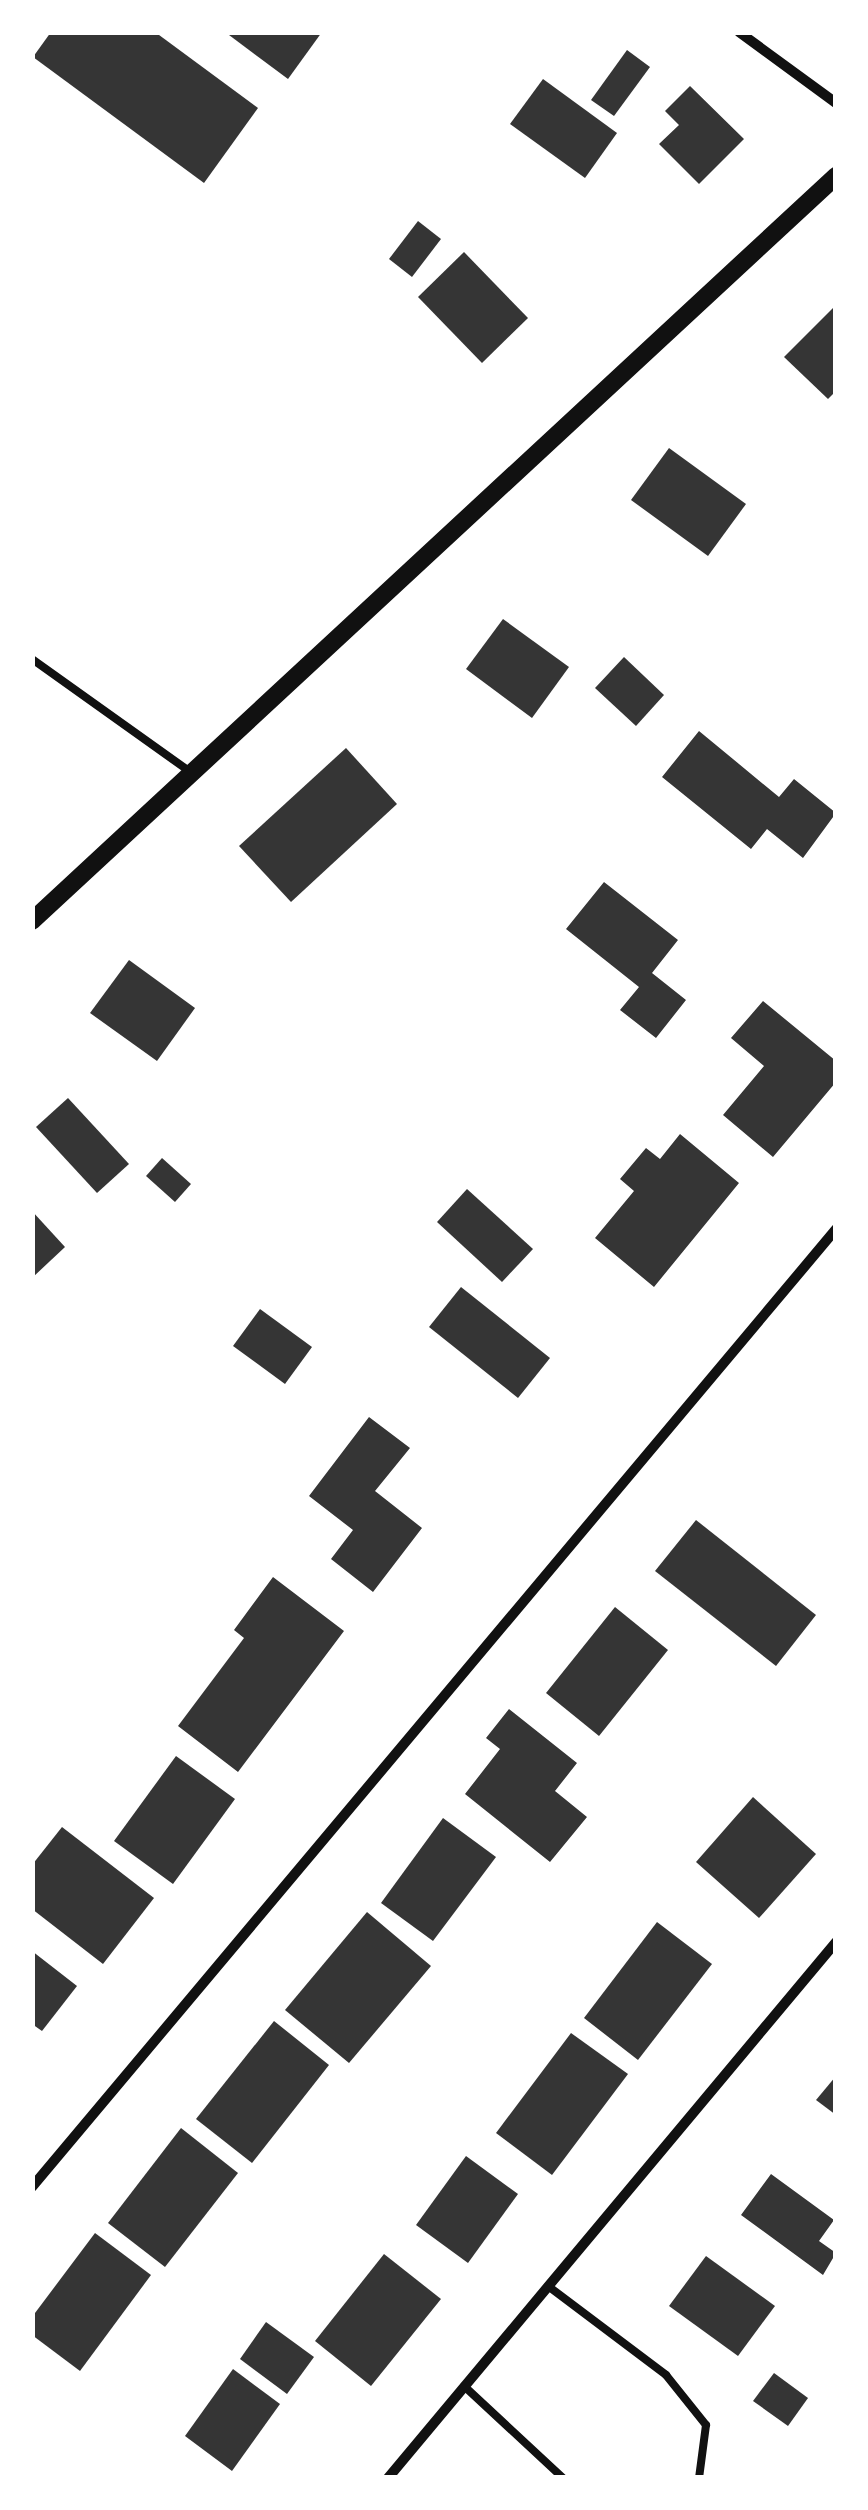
<!DOCTYPE html>
<html>
<head>
<meta charset="utf-8">
<style>
	body { margin:0 }
	#map { position:relative; width:868px; height:2510px; overflow:hidden; background:#fff; font-family:"Archivo Narrow",sans-serif }
	div>[style] { position:absolute }
	.building>* { inset:0; background:#353535 }
	.service>* { height:8px; margin:-4px; padding:0 4px; transform-origin:4px; border-radius:4px; background:#111 }
	.minor>* { height:10px; margin:-5px; padding:0 5px; transform-origin:5px; border-radius:5px; background:#111 }
	.tertiary>* { height:18px; margin:-9px; padding:0 9px; transform-origin:9px; border-radius:9px; background:#111 }
	span { translate:-50% -50%; white-space:nowrap; text-align:center; line-height:1.15; -webkit-text-stroke:9px #fff; paint-order:stroke }
	.frame { position:absolute; inset:0; border:35px solid #fff; pointer-events:none }
</style>
</head>
<body>
<div id="map">
	<div class="building">
		<div style="clip-path:polygon(51px 32px,155px 32px,258px 108px,204px 183px,33px 57px)"></div>
		<div style="clip-path:polygon(225px 32px,322px 32px,288px 79px)"></div>
		<div style="clip-path:polygon(627px 50px,650px 67px,614px 116px,591px 100px)"></div>
		<div style="clip-path:polygon(543px 79px,617px 133px,585px 178px,510px 124px)"></div>
		<div style="clip-path:polygon(690px 86px,744px 139px,699px 184px,659px 144px,679px 125px,665px 111px)"></div>
		<div style="clip-path:polygon(418px 221px,441px 239px,412px 277px,389px 259px)"></div>
		<div style="clip-path:polygon(464px 252px,528px 318px,482px 363px,418px 297px)"></div>
		<div style="clip-path:polygon(836px 305px,836px 391px,828px 399px,784px 357px)"></div>
		<div style="clip-path:polygon(669px 448px,746px 504px,708px 556px,631px 500px)"></div>
		<div style="clip-path:polygon(503px 619px,569px 667px,532px 718px,466px 669px)"></div>
		<div style="clip-path:polygon(624px 657px,664px 695px,636px 726px,595px 688px)"></div>
		<div style="clip-path:polygon(699px 731px,779px 797px,794px 779px,836px 813px,803px 858px,767px 829px,751px 849px,662px 777px)"></div>
		<div style="clip-path:polygon(346px 748px,397px 804px,291px 902px,239px 846px)"></div>
		<div style="clip-path:polygon(604px 882px,678px 940px,652px 973px,686px 1000px,656px 1038px,620px 1010px,639px 987px,566px 929px)"></div>
		<div style="clip-path:polygon(129px 960px,195px 1008px,157px 1061px,90px 1013px)"></div>
		<div style="clip-path:polygon(763px 1001px,836px 1061px,836px 1082px,773px 1157px,723px 1115px,764px 1066px,731px 1038px)"></div>
		<div style="clip-path:polygon(68px 1098px,129px 1164px,97px 1193px,36px 1127px)"></div>
		<div style="clip-path:polygon(680px 1134px,739px 1183px,654px 1287px,595px 1238px,634px 1191px,620px 1179px,646px 1148px,660px 1159px)"></div>
		<div style="clip-path:polygon(162px 1158px,191px 1184px,175px 1202px,146px 1176px)"></div>
		<div style="clip-path:polygon(467px 1189px,533px 1249px,502px 1282px,437px 1222px)"></div>
		<div style="clip-path:polygon(32px 1211px,65px 1247px,32px 1278px)"></div>
		<div style="clip-path:polygon(461px 1287px,550px 1358px,518px 1398px,429px 1327px)"></div>
		<div style="clip-path:polygon(260px 1309px,312px 1347px,285px 1384px,233px 1346px)"></div>
		<div style="clip-path:polygon(369px 1417px,410px 1448px,375px 1491px,422px 1528px,373px 1592px,331px 1559px,353px 1530px,309px 1496px)"></div>
		<div style="clip-path:polygon(696px 1520px,816px 1615px,776px 1666px,655px 1571px)"></div>
		<div style="clip-path:polygon(273px 1577px,344px 1631px,238px 1772px,178px 1726px,244px 1638px,234px 1630px)"></div>
		<div style="clip-path:polygon(615px 1607px,668px 1650px,599px 1736px,546px 1693px)"></div>
		<div style="clip-path:polygon(509px 1709px,577px 1763px,555px 1791px,587px 1817px,550px 1862px,465px 1794px,500px 1749px,486px 1738px)"></div>
		<div style="clip-path:polygon(176px 1756px,235px 1799px,173px 1884px,114px 1841px)"></div>
		<div style="clip-path:polygon(753px 1797px,816px 1854px,759px 1918px,696px 1862px)"></div>
		<div style="clip-path:polygon(443px 1818px,496px 1857px,433px 1941px,381px 1903px)"></div>
		<div style="clip-path:polygon(62px 1827px,154px 1898px,103px 1964px,32px 1909px,32px 1865px)"></div>
		<div style="clip-path:polygon(367px 1912px,431px 1966px,349px 2063px,285px 2010px)"></div>
		<div style="clip-path:polygon(657px 1922px,712px 1964px,638px 2060px,584px 2018px)"></div>
		<div style="clip-path:polygon(32px 1951px,77px 1986px,42px 2031px,32px 2024px)"></div>
		<div style="clip-path:polygon(274px 2021px,329px 2065px,252px 2163px,196px 2119px)"></div>
		<div style="clip-path:polygon(571px 2033px,628px 2074px,552px 2175px,496px 2133px)"></div>
		<div style="clip-path:polygon(836px 2076px,836px 2115px,816px 2100px)"></div>
		<div style="clip-path:polygon(181px 2128px,238px 2173px,165px 2267px,108px 2223px)"></div>
		<div style="clip-path:polygon(466px 2156px,518px 2194px,468px 2263px,416px 2225px)"></div>
		<div style="clip-path:polygon(771px 2174px,834px 2220px,819px 2241px,836px 2253px,823px 2275px,741px 2215px)"></div>
		<div style="clip-path:polygon(95px 2233px,151px 2275px,80px 2371px,32px 2335px,32px 2317px)"></div>
		<div style="clip-path:polygon(384px 2254px,441px 2299px,371px 2386px,315px 2341px)"></div>
		<div style="clip-path:polygon(706px 2256px,775px 2306px,738px 2356px,669px 2306px)"></div>
		<div style="clip-path:polygon(266px 2322px,314px 2357px,287px 2394px,240px 2359px)"></div>
		<div style="clip-path:polygon(233px 2369px,280px 2404px,232px 2471px,185px 2436px)"></div>
		<div style="clip-path:polygon(774px 2373px,808px 2398px,788px 2426px,753px 2401px)"></div>
	</div>
	<div class="service">
		<div style="left:32px;top:659px;width:196px;rotate:35.5deg"></div>
		<div style="left:548px;top:2286px;width:148px;rotate:37deg"></div>
		<div style="left:666px;top:2375px;width:64px;rotate:51.3deg"></div>
		<div style="left:706px;top:2425px;width:53px;rotate:97.5deg"></div>
		<div style="left:464px;top:2386px;width:135px;rotate:42.9deg"></div>
	</div>
	<div class="minor">
		<div style="left:739px;top:32px;width:120px;rotate:36.2deg"></div>
		<div style="left:32px;top:2187px;width:1251px;rotate:-49.99deg"></div>
		<div style="left:388px;top:2478px;width:699px;rotate:-50.11deg"></div>
	</div>
	<div class="tertiary">
		<div style="left:32px;top:921px;width:1096px;rotate:-42.82deg"></div>
	</div>
	<div class="frame"></div>
</div>
</body>
</html>
